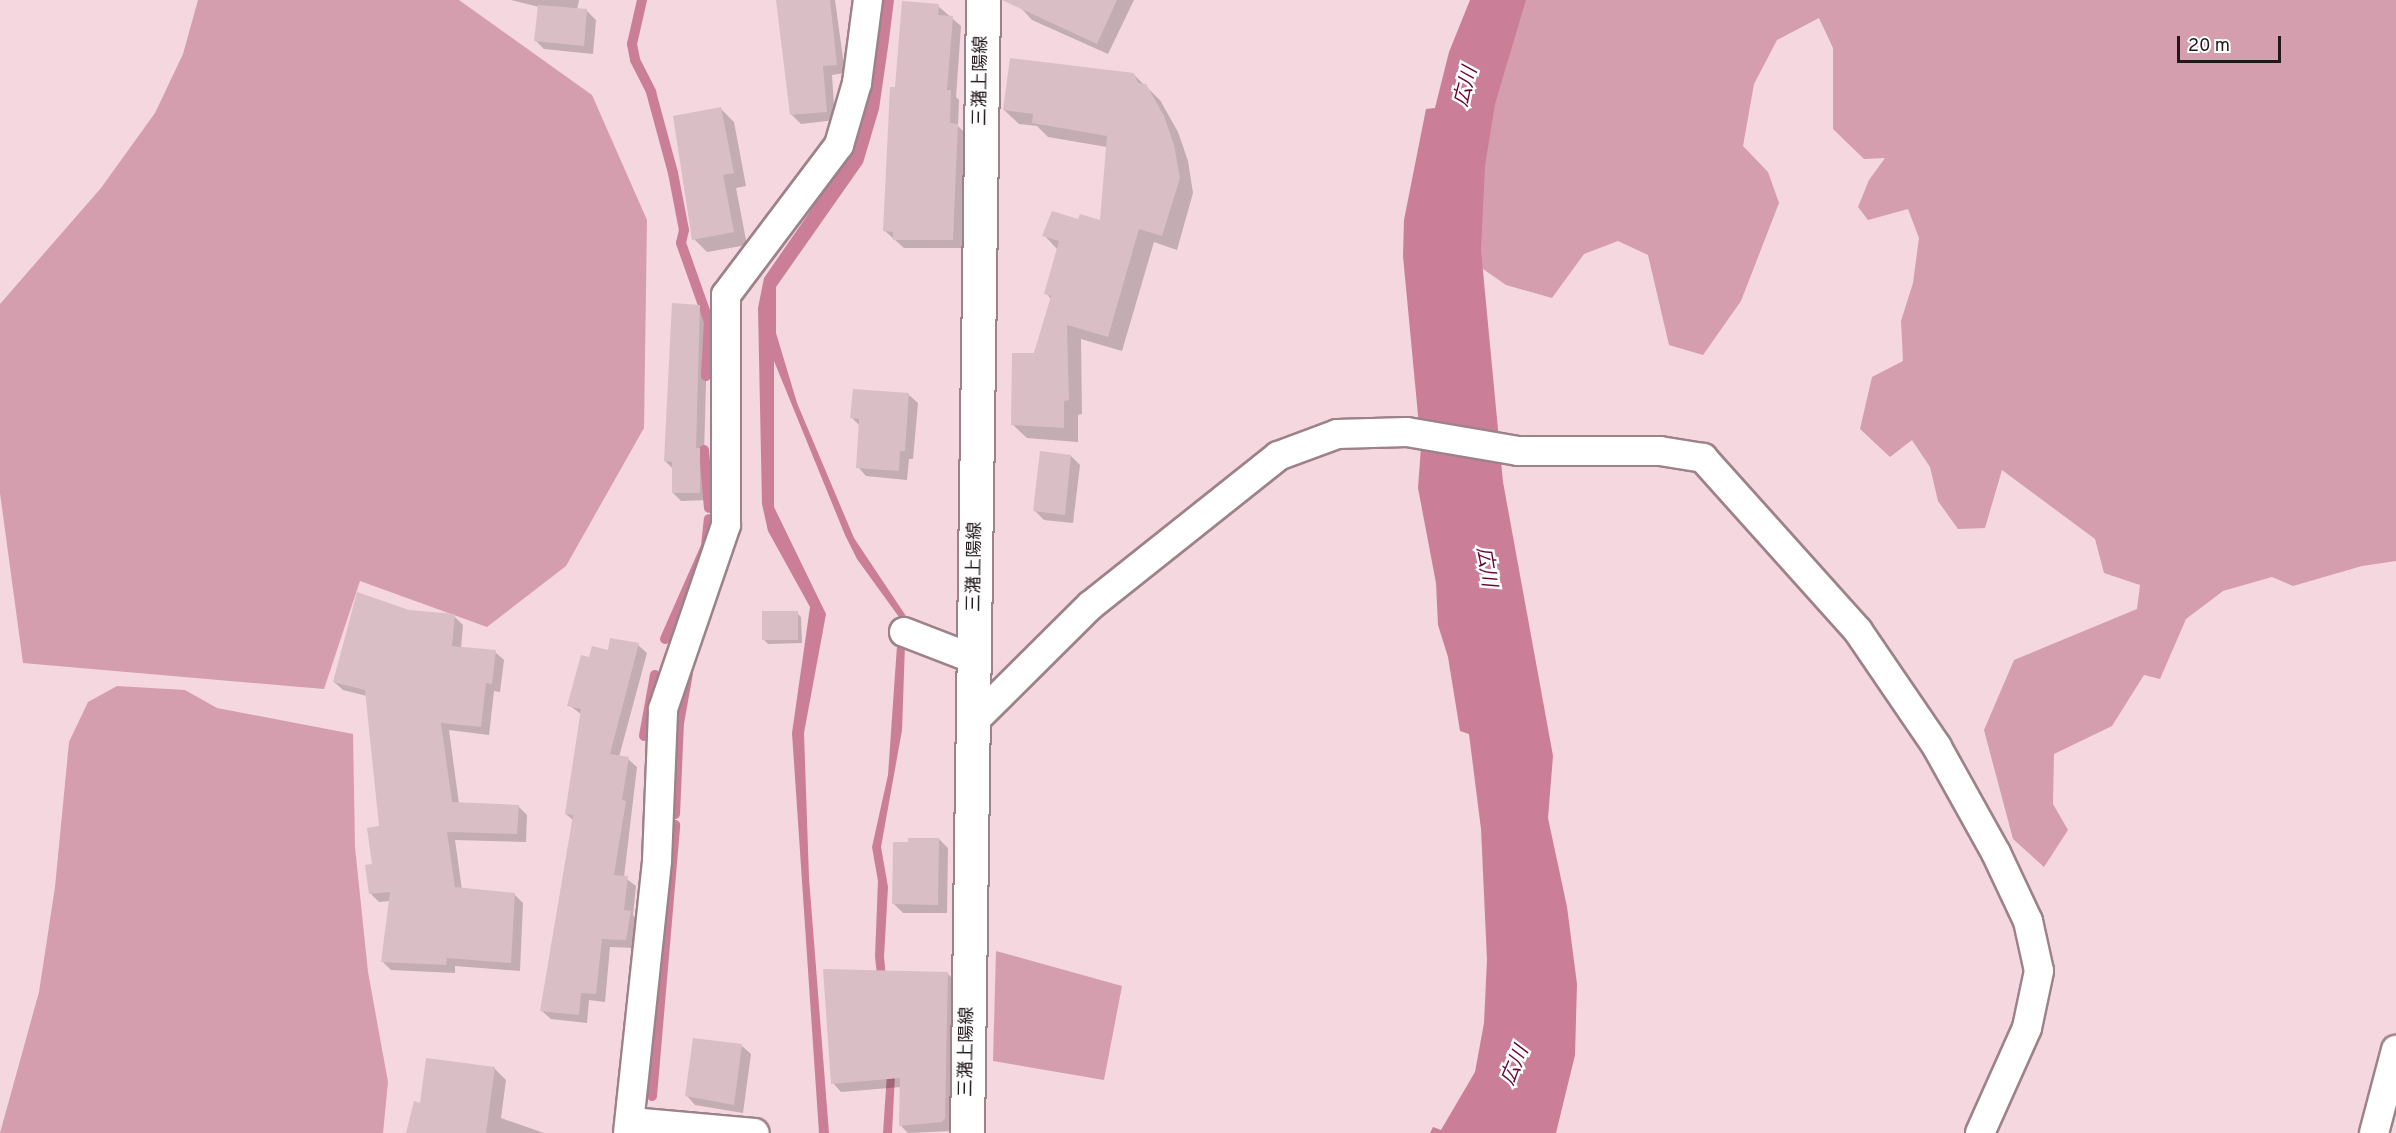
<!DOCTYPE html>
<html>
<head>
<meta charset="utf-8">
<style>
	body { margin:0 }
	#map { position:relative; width:2396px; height:1133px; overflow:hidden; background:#f4d7df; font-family:Overpass,"Noto Sans JP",sans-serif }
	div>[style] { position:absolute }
	.green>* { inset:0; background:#d59eae }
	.water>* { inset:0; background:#cb7e97 }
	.shadow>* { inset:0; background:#0003 }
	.stream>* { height:10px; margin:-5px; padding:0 5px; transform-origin:5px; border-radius:5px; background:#cb7e97 }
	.building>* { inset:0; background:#dabec6 }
	.roads { filter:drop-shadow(2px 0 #9d828a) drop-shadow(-2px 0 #9d828a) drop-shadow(0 2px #9d828a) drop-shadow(0 -2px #9d828a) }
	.street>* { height:28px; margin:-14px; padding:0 14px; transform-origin:14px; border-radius:14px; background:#fff }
	.primary>* { height:33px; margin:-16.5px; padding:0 16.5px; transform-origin:16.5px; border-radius:16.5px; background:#fff }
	span { translate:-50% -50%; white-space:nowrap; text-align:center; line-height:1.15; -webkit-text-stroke:5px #fff; paint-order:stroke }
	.street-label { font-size:18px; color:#22181b }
	.water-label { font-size:20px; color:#680737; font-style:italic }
	.scale { position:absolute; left:2177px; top:36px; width:104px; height:27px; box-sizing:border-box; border:3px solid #22181b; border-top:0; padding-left:8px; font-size:18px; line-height:21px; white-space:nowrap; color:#22181b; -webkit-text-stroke:4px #fff; paint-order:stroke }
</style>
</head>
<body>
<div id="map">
	<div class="green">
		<div style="clip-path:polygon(198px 0,459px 0,592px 95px,647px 220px,644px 428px,566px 566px,487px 627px,360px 581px,324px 689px,23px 663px,0 493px,0 304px,101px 188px,155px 113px,183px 54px)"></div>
		<div style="clip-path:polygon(1514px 0,2396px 0,2396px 561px,2362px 566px,2293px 586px,2272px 577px,2223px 591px,2186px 619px,2160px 679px,2144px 675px,2112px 726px,2054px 754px,2053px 804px,2068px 830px,2044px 867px,2013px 839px,1984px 730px,2014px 660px,2137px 609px,2140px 585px,2104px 573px,2095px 539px,2002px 470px,1985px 528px,1958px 529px,1938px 501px,1930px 467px,1912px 440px,1890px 457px,1860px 429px,1872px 377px,1903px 361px,1901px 321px,1913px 283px,1919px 238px,1908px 209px,1868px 220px,1858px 207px,1869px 180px,1885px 158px,1864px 159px,1833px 129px,1833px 48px,1819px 18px,1777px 40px,1754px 84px,1743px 146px,1768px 172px,1779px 203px,1741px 301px,1703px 355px,1669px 345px,1648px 255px,1618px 241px,1584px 254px,1552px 298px,1506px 285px,1463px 255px)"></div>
		<div style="clip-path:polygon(117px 686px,185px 690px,217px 708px,353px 734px,355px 847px,368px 972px,388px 1082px,383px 1133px,0 1133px,39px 992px,55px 887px,69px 742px,88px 702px)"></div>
		<div style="clip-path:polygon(996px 951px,1122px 986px,1104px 1080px,993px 1061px)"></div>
	</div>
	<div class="water">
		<div style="clip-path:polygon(883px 0,894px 0,889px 40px,879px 109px,863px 163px,776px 287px,776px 333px,797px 403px,854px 538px,906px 616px,902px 730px,881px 847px,888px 887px,884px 957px,895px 1075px,892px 1133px,883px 1133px,887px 1074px,875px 956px,878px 881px,872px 847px,888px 775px,899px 617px,857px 559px,845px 535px,774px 361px,774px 507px,826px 614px,804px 733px,809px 878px,829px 1133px,819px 1133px,792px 733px,810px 607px,768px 531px,762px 504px,758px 308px,764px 278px,849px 155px,870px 91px)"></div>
		<div style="clip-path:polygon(1470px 0,1526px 0,1495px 104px,1485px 166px,1481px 250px,1503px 482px,1553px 756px,1548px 818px,1567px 907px,1577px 984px,1575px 1055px,1556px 1133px,1430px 1133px,1433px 1127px,1441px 1130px,1475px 1072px,1484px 1023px,1487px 960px,1481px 829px,1469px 734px,1460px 731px,1448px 657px,1438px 625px,1436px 583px,1418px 488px,1421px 447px,1403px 256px,1404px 220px,1426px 109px,1435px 108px,1449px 52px)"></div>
	</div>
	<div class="shadow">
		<div style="clip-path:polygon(511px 0,579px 0,577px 10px,587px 11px,596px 20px,593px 54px,544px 49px,535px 40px,539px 7px)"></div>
		<div style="clip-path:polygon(777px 0,835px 0,845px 73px,832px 75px,835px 120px,801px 124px,792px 115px)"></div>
		<div style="clip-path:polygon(1024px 0,1134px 0,1108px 54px,1032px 20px,1021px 8px)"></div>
		<div style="clip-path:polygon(938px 6px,961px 26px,956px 97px,959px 100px,958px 126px,966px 134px,962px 248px,904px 248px,885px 231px,897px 88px)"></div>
		<div style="clip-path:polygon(1133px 74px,1160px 100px,1178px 132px,1188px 161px,1193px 193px,1177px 250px,1154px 242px,1122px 351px,1081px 339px,1082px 414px,1078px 415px,1078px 442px,1027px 438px,1012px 424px,1051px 299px,1046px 293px,1058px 250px,1044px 235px,1101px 222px,1107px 147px,1048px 137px,1037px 126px,1019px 124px,1004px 110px)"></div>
		<div style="clip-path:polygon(720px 108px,734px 122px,746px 186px,736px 188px,747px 245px,707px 252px,694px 239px)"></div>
		<div style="clip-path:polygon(700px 306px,708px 314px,704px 454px,708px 458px,708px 500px,681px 501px,673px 493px,673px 469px,665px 461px)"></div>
		<div style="clip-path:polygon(909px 395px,918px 403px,913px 459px,909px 459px,907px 480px,866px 476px,858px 467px,860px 426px,852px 418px)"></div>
		<div style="clip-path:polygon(1071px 456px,1080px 465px,1073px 523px,1044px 520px,1035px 511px)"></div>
		<div style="clip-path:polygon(409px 611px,454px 616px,463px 625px,461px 648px,495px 652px,504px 660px,500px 692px,494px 691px,489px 735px,449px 730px,459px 804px,518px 806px,527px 815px,526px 842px,455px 840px,462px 890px,514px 894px,523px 903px,520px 971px,455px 966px,455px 973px,391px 970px,382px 961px,390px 901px,379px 902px,371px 894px,381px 827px,367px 696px,343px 690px,334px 682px)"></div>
		<div style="clip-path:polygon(797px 613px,801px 617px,802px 643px,768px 644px,764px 640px)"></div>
		<div style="clip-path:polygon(638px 645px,647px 653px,619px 757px,628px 759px,637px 767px,624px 877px,636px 886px,633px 915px,639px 921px,635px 948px,610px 947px,605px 1002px,589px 1000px,587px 1023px,551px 1019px,542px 1011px,574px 821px,566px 814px,582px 715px,569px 705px,590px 659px)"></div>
		<div style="clip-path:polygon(939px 839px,948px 848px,947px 913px,903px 913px,894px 904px)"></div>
		<div style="clip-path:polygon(947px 973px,956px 982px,951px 1131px,908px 1133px,900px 1125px,901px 1087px,841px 1092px,833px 1083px)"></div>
		<div style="clip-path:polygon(742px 1046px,751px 1054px,743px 1113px,695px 1105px,687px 1096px)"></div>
		<div style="clip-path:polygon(494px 1068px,506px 1080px,501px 1118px,544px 1133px,408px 1133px,421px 1105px)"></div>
	</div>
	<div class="stream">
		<div style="left:642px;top:0;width:45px;rotate:102.8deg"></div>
		<div style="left:632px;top:44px;width:16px;rotate:79deg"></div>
		<div style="left:635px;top:60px;width:36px;rotate:63deg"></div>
		<div style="left:651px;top:92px;width:84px;rotate:74.8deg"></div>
		<div style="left:673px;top:173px;width:58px;rotate:79.1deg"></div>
		<div style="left:684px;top:230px;width:13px;rotate:103deg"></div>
		<div style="left:681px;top:243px;width:84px;rotate:70.5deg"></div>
		<div style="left:709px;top:322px;width:54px;rotate:93.2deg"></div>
		<div style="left:704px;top:450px;width:58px;rotate:85.1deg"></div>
		<div style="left:665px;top:639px;width:102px;rotate:-66.2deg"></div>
		<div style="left:706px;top:546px;width:27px;rotate:-84deg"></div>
		<div style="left:644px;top:736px;width:62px;rotate:-79.8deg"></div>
		<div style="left:675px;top:814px;width:91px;rotate:-87.5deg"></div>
		<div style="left:679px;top:723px;width:51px;rotate:-79.8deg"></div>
		<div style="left:652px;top:1096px;width:272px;rotate:-85.1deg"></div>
	</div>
	<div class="building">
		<div style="clip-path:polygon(776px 0,830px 0,837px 65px,823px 66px,827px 112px,790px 115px)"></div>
		<div style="clip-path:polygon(1002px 0,1117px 0,1097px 44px)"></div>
		<div style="clip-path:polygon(902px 1px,939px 4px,938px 15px,953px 16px,947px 90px,951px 90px,950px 123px,958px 124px,953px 240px,893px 240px,893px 232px,883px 231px,890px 87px,895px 87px)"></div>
		<div style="clip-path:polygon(538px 5px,587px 9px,584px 46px,534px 41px)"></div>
		<div style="clip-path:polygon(1010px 58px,1134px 73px,1138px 83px,1146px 84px,1164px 116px,1174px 145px,1180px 178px,1162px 236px,1139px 229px,1108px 337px,1067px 325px,1069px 400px,1064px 401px,1064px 428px,1011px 425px,1012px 353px,1034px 353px,1051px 296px,1044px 294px,1059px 241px,1042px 236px,1052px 211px,1078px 219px,1080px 214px,1100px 220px,1107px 136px,1032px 123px,1033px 114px,1003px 110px)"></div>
		<div style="clip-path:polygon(721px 107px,734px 173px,723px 175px,734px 232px,692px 240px,673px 116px)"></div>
		<div style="clip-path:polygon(672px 303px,700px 305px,696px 448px,700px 448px,700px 493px,672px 493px,672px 462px,664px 461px)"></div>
		<div style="clip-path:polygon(853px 389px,909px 393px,905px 451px,900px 451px,899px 471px,856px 468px,859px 419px,850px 418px)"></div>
		<div style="clip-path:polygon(1040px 451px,1071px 455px,1065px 515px,1033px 511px)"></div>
		<div style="clip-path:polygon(357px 592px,409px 610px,455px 614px,452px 646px,496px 650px,492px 684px,486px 683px,481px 727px,441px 723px,452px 802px,519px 805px,517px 834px,447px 832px,455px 887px,515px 893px,511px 963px,447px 958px,446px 965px,381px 962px,390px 892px,369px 894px,365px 865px,372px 864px,367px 828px,379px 826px,365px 690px,333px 682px)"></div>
		<div style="clip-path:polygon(762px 611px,798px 611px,798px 640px,762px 640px)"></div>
		<div style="clip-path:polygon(610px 638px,639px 643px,610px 754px,629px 757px,622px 800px,626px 801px,614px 875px,628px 876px,624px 910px,631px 911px,626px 940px,602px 939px,596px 994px,581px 993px,579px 1015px,540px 1011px,573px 815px,565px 814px,581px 709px,567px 706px,581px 655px,589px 657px,592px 646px,608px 650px)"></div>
		<div style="clip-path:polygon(908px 838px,939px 838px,938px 905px,892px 904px,893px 842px,908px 842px)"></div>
		<div style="clip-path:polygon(823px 969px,948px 972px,945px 1118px,942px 1122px,899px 1126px,900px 1078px,831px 1084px)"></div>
		<div style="clip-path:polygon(693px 1038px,742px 1044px,734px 1105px,685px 1096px)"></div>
		<div style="clip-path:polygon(426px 1058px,495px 1067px,486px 1133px,406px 1133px,414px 1101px,420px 1103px)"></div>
	</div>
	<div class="roads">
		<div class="street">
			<div style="left:904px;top:632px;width:75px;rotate:21.1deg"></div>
			<div style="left:973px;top:722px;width:166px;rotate:-44.8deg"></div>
			<div style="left:1091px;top:605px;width:239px;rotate:-38.5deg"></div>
			<div style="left:1278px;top:456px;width:63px;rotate:-20.4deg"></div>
			<div style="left:1337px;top:434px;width:70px;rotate:-1.6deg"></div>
			<div style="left:1407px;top:432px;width:113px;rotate:9.7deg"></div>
			<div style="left:1518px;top:451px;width:142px"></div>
			<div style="left:1660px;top:451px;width:44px;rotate:9.2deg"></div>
			<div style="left:1703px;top:458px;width:232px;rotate:48.1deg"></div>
			<div style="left:1858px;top:631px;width:140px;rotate:55.7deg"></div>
			<div style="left:1937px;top:747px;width:121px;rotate:60.9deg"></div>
			<div style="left:1996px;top:853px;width:75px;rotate:64.8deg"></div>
			<div style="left:2028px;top:921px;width:51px;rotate:77.6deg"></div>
			<div style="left:2039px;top:971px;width:58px;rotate:101.9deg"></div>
			<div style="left:2027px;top:1028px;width:115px;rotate:114.1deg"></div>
			<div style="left:631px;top:1122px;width:124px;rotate:5.1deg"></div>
			<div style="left:628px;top:1133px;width:274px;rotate:-83.9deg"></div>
			<div style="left:657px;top:861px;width:152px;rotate:-87.7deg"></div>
			<div style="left:663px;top:709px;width:194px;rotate:-71.1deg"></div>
			<div style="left:726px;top:525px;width:230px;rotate:-90deg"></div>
			<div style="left:726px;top:295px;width:188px;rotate:-53deg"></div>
			<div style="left:839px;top:145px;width:65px;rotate:-73.8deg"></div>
			<div style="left:857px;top:83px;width:84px;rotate:-82.5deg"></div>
			<div style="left:2374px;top:1133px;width:86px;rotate:-75.2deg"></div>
		</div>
		<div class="primary">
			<div style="left:967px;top:1133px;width:1133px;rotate:-89.19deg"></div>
		</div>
	</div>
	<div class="street-label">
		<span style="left:982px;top:81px;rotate:-89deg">三潴上陽線</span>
		<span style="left:976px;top:567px;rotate:-89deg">三潴上陽線</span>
		<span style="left:968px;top:1052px;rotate:-89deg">三潴上陽線</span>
	</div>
	<div class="water-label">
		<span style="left:1467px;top:87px;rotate:-75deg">広川</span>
		<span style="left:1485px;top:567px;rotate:81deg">広川</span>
		<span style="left:1516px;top:1066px;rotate:-67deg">広川</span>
	</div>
	<div class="scale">20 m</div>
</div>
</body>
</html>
